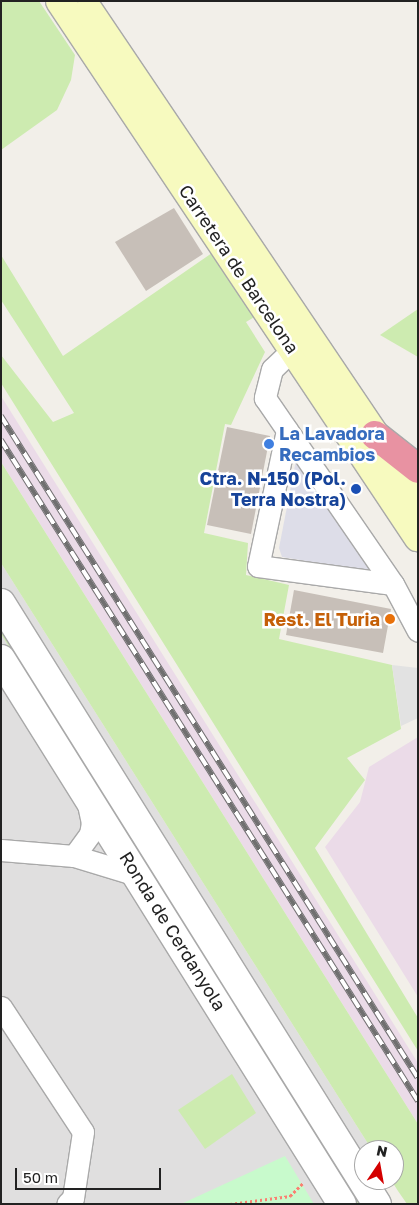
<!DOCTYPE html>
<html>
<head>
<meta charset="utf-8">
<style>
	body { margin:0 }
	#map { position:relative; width:419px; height:1205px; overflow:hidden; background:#f2efe9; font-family:"Golos Text",sans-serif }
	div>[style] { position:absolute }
	.residential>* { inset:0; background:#e0dfdf }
	.industrial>* { inset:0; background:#ebdbe8 }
	.grass>* { inset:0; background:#cdebb0 }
	.park>* { inset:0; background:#c8facc }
	.parking>* { inset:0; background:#e2e2e2 }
	.plaza>* { inset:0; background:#dddde8 }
	.building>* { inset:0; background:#c7bfb8 }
	.path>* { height:3px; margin-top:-1.5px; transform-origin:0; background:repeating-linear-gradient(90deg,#fa8072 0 2.5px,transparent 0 5px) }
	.roads { filter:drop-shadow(1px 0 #a9a9a9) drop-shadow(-1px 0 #a9a9a9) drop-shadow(0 1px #a9a9a9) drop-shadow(0 -1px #a9a9a9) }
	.minor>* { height:21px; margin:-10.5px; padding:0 10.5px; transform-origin:10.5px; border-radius:10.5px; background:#fff }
	.tertiary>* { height:28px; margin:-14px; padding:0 14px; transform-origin:14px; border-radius:14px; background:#fff }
	.secondary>* { height:28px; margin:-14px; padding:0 14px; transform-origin:14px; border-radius:14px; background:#f7fabf }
	.motorway>* { height:28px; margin:-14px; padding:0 14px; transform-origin:14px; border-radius:14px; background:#e892a2 }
	.rail>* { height:5.5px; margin-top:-2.75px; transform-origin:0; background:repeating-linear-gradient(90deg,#fff 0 11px,#707070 0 22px); box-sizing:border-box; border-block:1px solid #707070 }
	.dots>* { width:14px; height:14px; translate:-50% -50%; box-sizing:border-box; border:2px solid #fff; border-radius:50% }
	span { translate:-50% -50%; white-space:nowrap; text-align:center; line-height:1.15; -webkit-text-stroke:5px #fff; paint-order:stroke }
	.street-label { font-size:18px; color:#222 }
	.shop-label { font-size:18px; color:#366cbe; font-weight:700 }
	.left { translate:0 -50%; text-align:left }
	.transit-label { font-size:18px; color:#164399; font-weight:700 }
	.right { translate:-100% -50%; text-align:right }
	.food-label { font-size:18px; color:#c56008; font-weight:700 }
	.frame { position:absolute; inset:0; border:2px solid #222; pointer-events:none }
	.north { position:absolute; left:354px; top:1140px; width:50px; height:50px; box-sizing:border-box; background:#fff; border:1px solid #a7a7a7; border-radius:50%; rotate:12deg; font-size:14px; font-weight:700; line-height:20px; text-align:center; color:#222 }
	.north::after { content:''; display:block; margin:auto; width:18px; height:22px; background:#d40000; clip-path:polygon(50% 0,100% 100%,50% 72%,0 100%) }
	.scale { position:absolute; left:15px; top:1168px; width:146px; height:22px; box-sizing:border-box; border:2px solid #222; border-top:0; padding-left:6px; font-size:15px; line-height:18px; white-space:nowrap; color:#222; -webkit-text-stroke:4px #fff; paint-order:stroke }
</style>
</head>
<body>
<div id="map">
	<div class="residential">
		<div style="clip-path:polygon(1px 563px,372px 1150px,364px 1150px,364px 1180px,384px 1180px,342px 1204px,1px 1204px)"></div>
	</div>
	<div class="industrial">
		<div style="clip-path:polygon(1px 396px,418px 1063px,418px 1124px,1px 462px)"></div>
		<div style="clip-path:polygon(418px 737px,418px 997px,325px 847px,360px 802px,369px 767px)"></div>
	</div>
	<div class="grass">
		<div style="clip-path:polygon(1px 1px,39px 1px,75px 55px,71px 80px,57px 110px,1px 150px)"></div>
		<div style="clip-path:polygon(212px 253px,256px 316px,246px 322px,265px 352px,231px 425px,225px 424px,204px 533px,248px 543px,246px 575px,289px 585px,279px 639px,392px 665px,401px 729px,347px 758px,365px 780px,315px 848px,418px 1018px,418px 1051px,1px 383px,1px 355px,53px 422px,74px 413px,1px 300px,1px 255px,63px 356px)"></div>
		<div style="clip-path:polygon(418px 309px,418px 357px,380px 335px)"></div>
		<div style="clip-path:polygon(1px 462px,418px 1124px,418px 1204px,407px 1204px,398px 1191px,391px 1180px,394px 1150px,372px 1150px,1px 563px)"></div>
		<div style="clip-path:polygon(1px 615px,370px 1204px,352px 1204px,262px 1046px,1px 634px)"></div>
		<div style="clip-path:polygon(232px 1074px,256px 1113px,205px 1149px,178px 1110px)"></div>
	</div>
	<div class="park">
		<div style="clip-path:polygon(285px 1156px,314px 1204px,181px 1204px)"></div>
	</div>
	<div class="parking">
		<div style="clip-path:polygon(392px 665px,418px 668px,418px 718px,401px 726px)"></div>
	</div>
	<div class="plaza">
		<div style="clip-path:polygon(297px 455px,377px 573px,282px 557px,279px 548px)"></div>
	</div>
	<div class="building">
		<div style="clip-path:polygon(174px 208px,203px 254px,146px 291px,115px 242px)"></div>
		<div style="clip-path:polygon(227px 427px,270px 436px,251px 534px,207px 525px)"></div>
		<div style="clip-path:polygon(294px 590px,391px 609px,383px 653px,286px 635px)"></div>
	</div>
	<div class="path">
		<div style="left:230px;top:1204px;width:61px;rotate:-7.6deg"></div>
		<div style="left:290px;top:1196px;width:18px;rotate:-45deg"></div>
	</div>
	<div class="roads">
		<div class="minor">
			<div style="left:293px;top:349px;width:29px;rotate:136deg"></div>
			<div style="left:272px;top:369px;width:30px;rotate:104deg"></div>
			<div style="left:265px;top:398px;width:226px;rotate:55.5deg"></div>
			<div style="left:393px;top:584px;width:53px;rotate:62deg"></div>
			<div style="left:287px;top:430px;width:139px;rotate:102deg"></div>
			<div style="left:258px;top:566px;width:136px;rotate:7.6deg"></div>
			<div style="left:1px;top:850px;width:73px;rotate:4.7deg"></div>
			<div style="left:74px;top:856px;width:66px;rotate:16.8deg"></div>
			<div style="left:74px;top:856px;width:27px;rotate:-54deg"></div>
			<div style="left:90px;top:834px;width:11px;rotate:-80deg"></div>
			<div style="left:92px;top:823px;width:24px;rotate:-102deg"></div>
			<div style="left:1px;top:1007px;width:149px;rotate:56.7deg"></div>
			<div style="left:83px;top:1132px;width:67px;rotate:98.6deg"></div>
			<div style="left:73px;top:1198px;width:8px;rotate:135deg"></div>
		</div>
		<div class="tertiary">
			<div style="left:1px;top:603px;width:709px;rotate:57.97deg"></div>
			<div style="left:1px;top:659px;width:643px;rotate:57.97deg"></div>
		</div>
		<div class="secondary">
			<div style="left:60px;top:1px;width:645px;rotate:56.26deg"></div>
			<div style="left:89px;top:11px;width:589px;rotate:56.01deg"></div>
		</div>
		<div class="motorway">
			<div style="left:375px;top:435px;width:55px;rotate:38.3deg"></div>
		</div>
	</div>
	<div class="rail">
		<div style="left:1px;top:416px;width:782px;rotate:57.79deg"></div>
		<div style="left:1px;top:440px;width:782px;rotate:57.75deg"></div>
	</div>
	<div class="dots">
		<div style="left:269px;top:444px;background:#3f7fe0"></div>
		<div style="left:356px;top:489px;background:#1a4fb4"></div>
		<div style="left:390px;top:619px;background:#e8710a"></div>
	</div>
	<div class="street-label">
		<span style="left:239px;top:269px;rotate:56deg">Carretera de Barcelona</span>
		<span style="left:173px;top:931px;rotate:58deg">Ronda de Cerdanyola</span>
	</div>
	<div class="shop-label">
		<span class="left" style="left:279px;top:444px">La Lavadora<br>Recambios</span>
	</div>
	<div class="transit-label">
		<span class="right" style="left:346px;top:489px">Ctra. N-150 (Pol.<br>Terra Nostra)</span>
	</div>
	<div class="food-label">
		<span class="right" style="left:380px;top:619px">Rest. El Turia</span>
	</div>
	<div class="frame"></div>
	<div class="north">N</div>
	<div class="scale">50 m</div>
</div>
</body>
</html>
